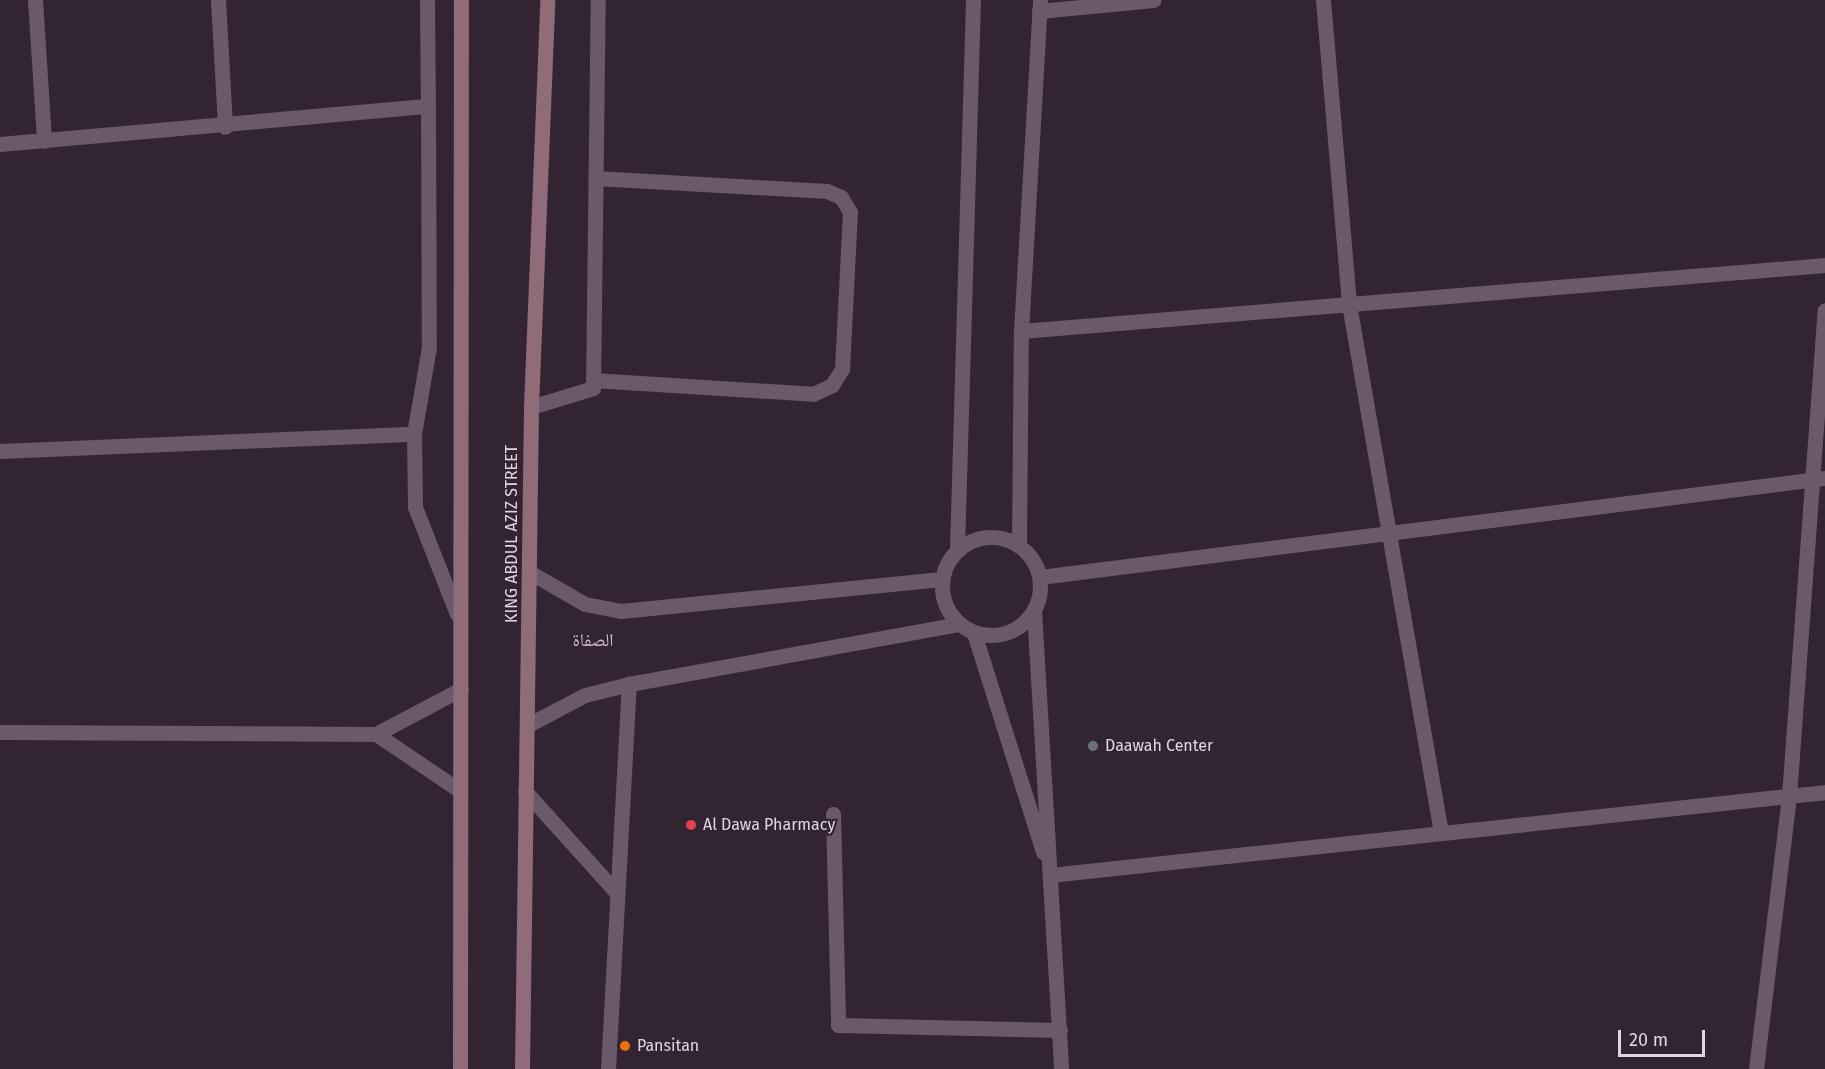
<!DOCTYPE html>
<html>
<head>
<meta charset="utf-8">
<style>
	body { margin:0 }
	#map { position:relative; width:1825px; height:1069px; overflow:hidden; background:#332433; font-family:"Fira Sans","Noto Naskh Arabic",sans-serif }
	div>[style] { position:absolute }
	.lane>* { height:15px; margin:-7.5px; padding:0 7.5px; transform-origin:7.5px; border-radius:7.5px; background:#6a596b }
	.street>* { height:15px; margin:-7.5px; padding:0 7.5px; transform-origin:7.5px; border-radius:7.5px; background:#6a596b }
	.street>.ring { margin:-7.5px; padding:0; box-sizing:content-box; background:none; border:15px solid #6a596b; border-radius:50% }
	.secondary>* { height:15px; margin:-7.5px; padding:0 7.5px; transform-origin:7.5px; border-radius:7.5px; background:#906c79 }
	.dots>* { width:16px; height:16px; translate:-50% -50%; box-sizing:border-box; border:3px solid #332433; border-radius:50% }
	span { translate:-50% -50%; white-space:nowrap; text-align:center; line-height:1.15; -webkit-text-stroke:4.5px #332433; paint-order:stroke }
	.street-label { font-size:16px; color:#e0d6e0 }
	.poi-label { font-size:16px; color:#e0d6e0 }
	.left { translate:0 -50%; text-align:left }
	.neighbourhood-label { font-size:18px; color:#cdbacd }
	.scale { position:absolute; left:1618px; top:1030px; width:87px; height:27px; box-sizing:border-box; border:3px solid #e0d6e0; border-top:0; padding-left:8px; font-size:18px; line-height:21px; white-space:nowrap; color:#e0d6e0; -webkit-text-stroke:4px #332433; paint-order:stroke }
</style>
</head>
<body>
<div id="map">
	<div class="lane">
		<div style="left:593px;top:380px;width:220px;rotate:3.6deg"></div>
		<div style="left:813px;top:394px;width:21px;rotate:-25deg"></div>
		<div style="left:832px;top:385px;width:19px;rotate:-58deg"></div>
		<div style="left:842px;top:369px;width:157px;rotate:-87.1deg"></div>
		<div style="left:850px;top:212px;width:17px;rotate:-121deg"></div>
		<div style="left:841px;top:197px;width:15px;rotate:-157deg"></div>
		<div style="left:827px;top:191px;width:232px;rotate:-176.8deg"></div>
		<div style="left:525px;top:791px;width:135px;rotate:48deg"></div>
		<div style="left:833px;top:814px;width:211px;rotate:88.6deg"></div>
		<div style="left:838px;top:1025px;width:222px;rotate:1.3deg"></div>
		<div style="left:608px;top:1069px;width:386px;rotate:-86.9deg"></div>
	</div>
	<div class="street">
		<div style="left:35px;top:0;width:141px;rotate:86.3deg"></div>
		<div style="left:218px;top:0;width:127px;rotate:86.8deg"></div>
		<div style="left:427px;top:0;width:106px;rotate:89.5deg"></div>
		<div style="left:1323px;top:0;width:305px;rotate:85.1deg"></div>
		<div style="left:1349px;top:304px;width:537px;rotate:80.13deg"></div>
		<div style="left:1039px;top:11px;width:115px;rotate:-5.5deg"></div>
		<div style="left:0;top:144px;width:430px;rotate:-5.1deg"></div>
		<div style="left:428px;top:106px;width:241px;rotate:89.8deg"></div>
		<div style="left:429px;top:347px;width:88px;rotate:99.8deg"></div>
		<div style="left:414px;top:434px;width:73px;rotate:89.2deg"></div>
		<div style="left:415px;top:507px;width:115px;rotate:68.6deg"></div>
		<div style="left:1021px;top:331px;width:807px;rotate:-4.69deg"></div>
		<div style="left:531px;top:407px;width:65px;rotate:-17deg"></div>
		<div style="left:593px;top:388px;width:388px;rotate:-89.3deg"></div>
		<div style="left:0;top:451px;width:414px;rotate:-2.4deg"></div>
		<div class="ring" style="left:942px;top:537px;width:83px;height:83px"></div>
		<div style="left:1019px;top:545px;width:214px;rotate:-89.5deg"></div>
		<div style="left:1021px;top:331px;width:332px;rotate:-86.7deg"></div>
		<div style="left:957px;top:549px;width:549px;rotate:-88.33deg"></div>
		<div style="left:531px;top:573px;width:62px;rotate:29.9deg"></div>
		<div style="left:585px;top:604px;width:37px;rotate:11deg"></div>
		<div style="left:621px;top:611px;width:322px;rotate:-5.7deg"></div>
		<div style="left:1040px;top:577px;width:791px;rotate:-7.19deg"></div>
		<div style="left:1034px;top:611px;width:459px;rotate:86.6deg"></div>
		<div style="left:974px;top:633px;width:230px;rotate:72.5deg"></div>
		<div style="left:528px;top:725px;width:64px;rotate:-27.8deg"></div>
		<div style="left:585px;top:695px;width:45px;rotate:-14deg"></div>
		<div style="left:629px;top:684px;width:336px;rotate:-10.3deg"></div>
		<div style="left:0;top:732px;width:376px;rotate:0.3deg"></div>
		<div style="left:376px;top:734px;width:96px;rotate:-27.9deg"></div>
		<div style="left:376px;top:734px;width:100px;rotate:34deg"></div>
		<div style="left:1050px;top:875px;width:779px;rotate:-6.11deg"></div>
		<div style="left:1756px;top:1069px;width:275px;rotate:-83.1deg"></div>
		<div style="left:1789px;top:796px;width:487px;rotate:-85.8deg"></div>
	</div>
	<div class="secondary">
		<div style="left:460px;top:1069px;width:1069px;rotate:-89.95deg"></div>
		<div style="left:522px;top:1069px;width:662px;rotate:-89.22deg"></div>
		<div style="left:531px;top:407px;width:407px;rotate:-87.7deg"></div>
	</div>
	<div class="dots">
		<div style="left:1093px;top:746px;background:#6b7280"></div>
		<div style="left:691px;top:825px;background:#e0444e"></div>
		<div style="left:625px;top:1046px;background:#e8710a"></div>
	</div>
	<div class="street-label">
		<span style="left:512px;top:534px;rotate:-90deg">KING ABDUL AZIZ STREET</span>
	</div>
	<div class="poi-label">
		<span class="left" style="left:1105px;top:746px">Daawah Center</span>
		<span class="left" style="left:703px;top:825px">Al Dawa Pharmacy</span>
		<span class="left" style="left:637px;top:1046px">Pansitan</span>
	</div>
	<div class="neighbourhood-label">
		<span style="left:593px;top:640px">الصفاة</span>
	</div>
	<div class="scale">20 m</div>
</div>
</body>
</html>
